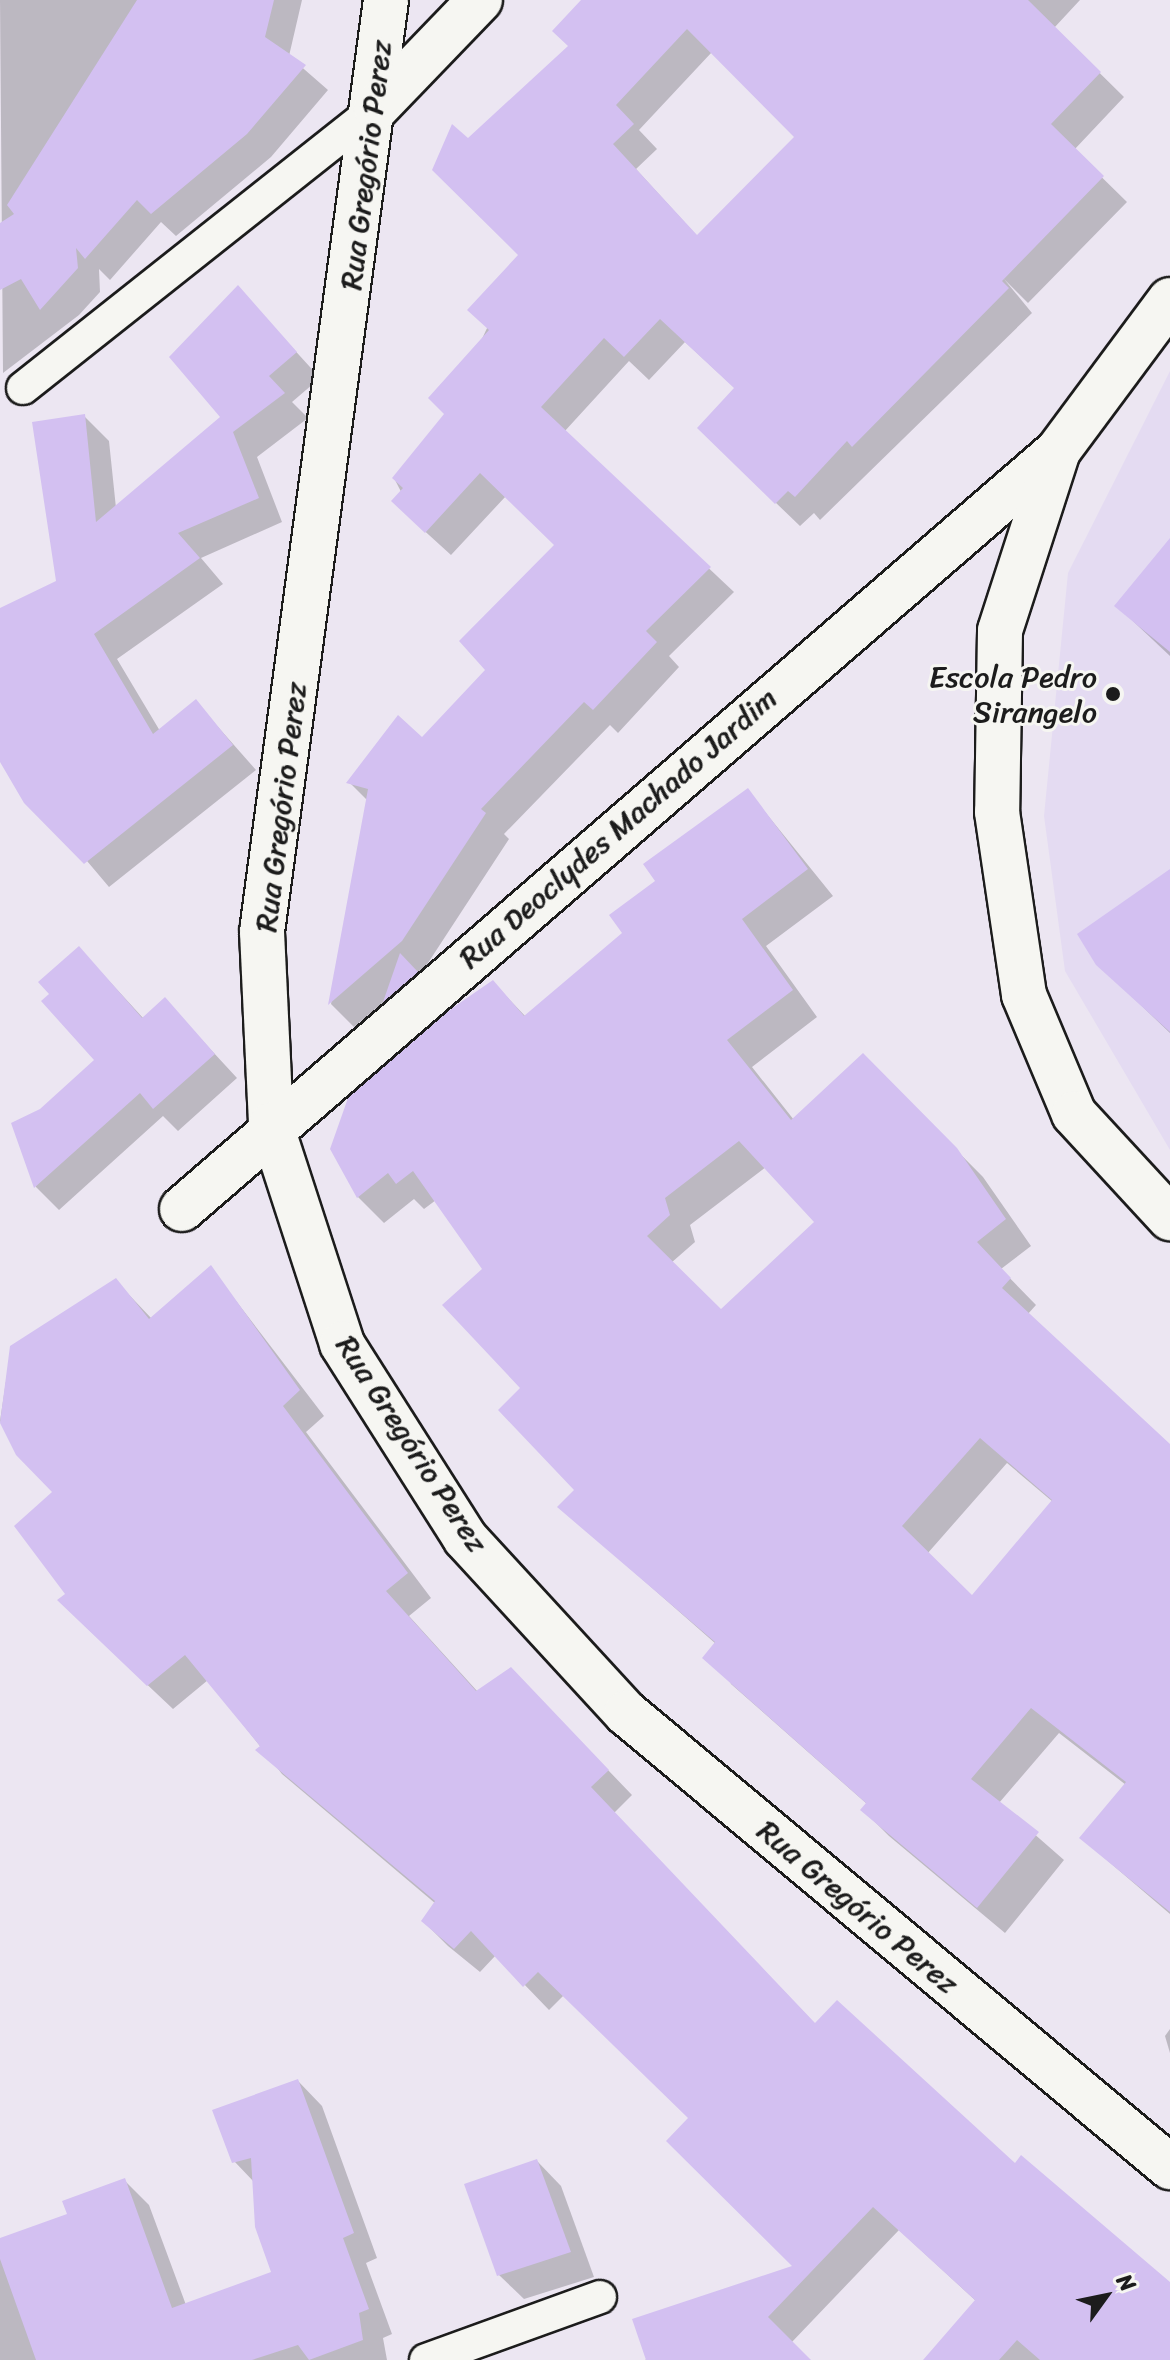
<!DOCTYPE html>
<html>
<head>
<meta charset="utf-8">
<style>
	body { margin:0 }
	#map { position:relative; width:1170px; height:2360px; overflow:hidden; background:#ece6f2; font-family:Sriracha,sans-serif }
	div>[style] { position:absolute }
	.built>* { inset:0; background:#e4dbf2 }
	.shadow>* { inset:0; background:#0003 }
	.building>* { inset:0; background:#d3c0f1 }
	.roads { filter:drop-shadow(2px 0 #1c1c1c) drop-shadow(-2px 0 #1c1c1c) drop-shadow(0 2px #1c1c1c) drop-shadow(0 -2px #1c1c1c) }
	.lane>* { height:32px; margin:-16px; padding:0 16px; transform-origin:16px; border-radius:16px; background:#f6f6f2 }
	.street>* { height:44px; margin:-22px; padding:0 22px; transform-origin:22px; border-radius:22px; background:#f6f6f2 }
	.secondary>* { height:44px; margin:-22px; padding:0 22px; transform-origin:22px; border-radius:22px; background:#f6f6f2 }
	.dots>* { width:22px; height:22px; translate:-50% -50%; box-sizing:border-box; border:4px solid #f6f6f2; border-radius:50% }
	span { translate:-50% -50%; white-space:nowrap; text-align:center; line-height:1.15; -webkit-text-stroke:6px #f6f6f2; paint-order:stroke }
	.street-label { font-size:30px; color:#1c1c1c }
	.poi-label { font-size:30px; color:#1c1c1c }
	.right { translate:-100% -50%; text-align:right }
	.north { position:absolute; left:1066px; top:2256px; width:80px; height:80px; -webkit-text-stroke:6px #f6f6f2; paint-order:stroke; rotate:57deg; font-size:22px; font-weight:700; line-height:32px; text-align:center; color:#1c1c1c }
	.north::after { content:''; display:block; margin:auto; width:28px; height:36px; background:#1c1c1c; clip-path:polygon(50% 0,100% 100%,50% 72%,0 100%) }
</style>
</head>
<body>
<div id="map">
	<div class="built">
		<div style="clip-path:polygon(1170px 371px,1170px 1150px,1065px 971px,1044px 816px,1068px 573px)"></div>
	</div>
	<div class="shadow">
		<div style="clip-path:polygon(0 0,302px 0,289px 56px,328px 90px,271px 157px,176px 236px,161px 222px,110px 280px,99px 269px,100px 292px,79px 315px,3px 373px)"></div>
		<div style="clip-path:polygon(evenodd,585px 0,1080px 0,1054px 28px,1124px 97px,1074px 150px,1127px 202px,1028px 303px,1004px 279px,1032px 313px,820px 520px,814px 513px,800px 526px,723px 452px,736px 389px,685px 342px,649px 380px,629px 361px,564px 432px,734px 592px,669px 656px,679px 667px,618px 733px,610px 725px,504px 834px,509px 839px,426px 966px,354px 1027px,331px 1004px,368px 801px,349px 782px,422px 740px,487px 670px,556px 546px,506px 496px,451px 555px,418px 525px,394px 478px,447px 414px,521px 255px,468px 141px,570px 46px,585px 0,712px 52px,797px 137px,698px 237px,636px 169px,657px 149px,639px 130px,712px 52px)"></div>
		<div style="clip-path:polygon(238px 288px,320px 378px,292px 402px,308px 418px,257px 457px,282px 522px,201px 558px,223px 584px,117px 659px,160px 731px,196px 702px,256px 770px,109px 887px,0 758px,0 626px,58px 583px,84px 416px,109px 441px,116px 508px,223px 417px)"></div>
		<div style="clip-path:polygon(1170px 541px,1170px 656px,1117px 606px)"></div>
		<div style="clip-path:polygon(evenodd,748px 791px,833px 896px,766px 946px,817px 1017px,752px 1067px,794px 1120px,863px 1056px,983px 1177px,1031px 1246px,1001px 1269px,1036px 1305px,1027px 1315px,1170px 1453px,1170px 1914px,1081px 1838px,1126px 1785px,1059px 1733px,999px 1803px,1064px 1860px,1005px 1933px,889px 1836px,863px 1810px,867px 1804px,731px 1684px,716px 1644px,560px 1507px,577px 1490px,522px 1388px,484px 1270px,436px 1200px,424px 1209px,414px 1199px,384px 1223px,358px 1197px,332px 1148px,493px 982px,526px 1017px,624px 934px,657px 881px,748px 791px,766px 1167px,817px 1222px,720px 1312px,671px 1263px,695px 1242px,690px 1225px,766px 1167px,748px 791px,1007px 1463px,1053px 1502px,973px 1598px,927px 1554px,1007px 1463px)"></div>
		<div style="clip-path:polygon(1170px 871px,1170px 1033px,1102px 968px)"></div>
		<div style="clip-path:polygon(79px 948px,144px 1019px,165px 1000px,237px 1078px,178px 1131px,163px 1116px,59px 1210px,36px 1187px,14px 1124px,41px 1111px,97px 1060px,52px 994px)"></div>
		<div style="clip-path:polygon(210px 1267px,324px 1416px,306px 1432px,431px 1598px,409px 1616px,478px 1692px,535px 1694px,632px 1795px,614px 1813px,816px 2025px,1170px 2285px,1170px 2360px,933px 2360px,976px 2301px,899px 2230px,791px 2343px,808px 2360px,645px 2360px,796px 2267px,690px 2118px,564px 1995px,549px 2010px,496px 1955px,480px 1972px,448px 1946px,423px 1921px,436px 1904px,282px 1774px,208px 1680px,173px 1709px,84px 1625px,68px 1594px,55px 1492px,0 1421px,11px 1348px,115px 1280px,152px 1319px)"></div>
		<div style="clip-path:polygon(1170px 2029px,1170px 2053px,1165px 2036px)"></div>
		<div style="clip-path:polygon(298px 2081px,322px 2106px,377px 2258px,366px 2263px,392px 2334px,383px 2338px,387px 2360px,0 2360px,0 2240px,69px 2216px,124px 2180px,149px 2205px,186px 2305px,274px 2273px,254px 2182px,234px 2161px)"></div>
		<div style="clip-path:polygon(537px 2161px,561px 2186px,594px 2277px,524px 2299px,499px 2275px)"></div>
	</div>
	<div class="building">
		<div style="clip-path:polygon(137px 0,274px 0,265px 37px,306px 65px,247px 134px,151px 214px,137px 200px,85px 259px,76px 248px,78px 268px,40px 310px,21px 279px,0 290px,0 223px,14px 214px,7px 205px)"></div>
		<div style="clip-path:polygon(evenodd,581px 0,1028px 0,1101px 72px,1051px 124px,1104px 176px,1002px 281px,1009px 288px,852px 447px,847px 441px,795px 497px,788px 491px,775px 504px,697px 428px,734px 388px,660px 319px,624px 357px,604px 338px,541px 407px,711px 567px,646px 631px,657px 642px,593px 710px,584px 702px,481px 809px,486px 813px,402px 941px,328px 1005px,368px 789px,346px 783px,398px 715px,422px 737px,485px 670px,459px 641px,554px 545px,480px 473px,425px 533px,391px 501px,403px 488px,392px 478px,444px 414px,428px 398px,489px 330px,467px 310px,518px 255px,432px 170px,452px 124px,468px 138px,568px 46px,552px 31px,581px 0,687px 29px,794px 137px,697px 235px,613px 144px,634px 124px,616px 105px,687px 29px)"></div>
		<div style="clip-path:polygon(238px 285px,297px 352px,269px 376px,285px 393px,233px 432px,259px 498px,178px 533px,200px 558px,94px 634px,153px 734px,196px 699px,233px 745px,84px 864px,24px 803px,0 762px,0 608px,56px 581px,32px 422px,85px 414px,96px 522px,220px 417px,169px 357px)"></div>
		<div style="clip-path:polygon(1170px 538px,1170px 652px,1114px 606px)"></div>
		<div style="clip-path:polygon(evenodd,748px 788px,808px 869px,742px 919px,793px 990px,727px 1040px,791px 1120px,863px 1053px,957px 1148px,1006px 1219px,977px 1242px,1011px 1278px,1002px 1288px,1170px 1444px,1170px 1912px,1079px 1838px,1126px 1782px,1031px 1708px,971px 1779px,1039px 1832px,977px 1908px,860px 1810px,866px 1803px,702px 1658px,715px 1642px,557px 1507px,574px 1490px,498px 1410px,520px 1388px,442px 1305px,482px 1269px,413px 1171px,396px 1184px,388px 1173px,357px 1198px,330px 1149px,348px 1098px,451px 1009px,493px 980px,524px 1016px,622px 933px,609px 915px,655px 881px,643px 864px,748px 788px,739px 1141px,814px 1222px,721px 1309px,647px 1236px,670px 1215px,665px 1198px,739px 1141px,748px 788px,980px 1438px,1052px 1500px,972px 1595px,902px 1526px,980px 1438px)"></div>
		<div style="clip-path:polygon(1170px 869px,1170px 1032px,1096px 965px,1077px 934px)"></div>
		<div style="clip-path:polygon(79px 946px,142px 1018px,165px 997px,215px 1054px,153px 1109px,140px 1093px,34px 1188px,11px 1123px,40px 1109px,94px 1060px,41px 1001px,49px 994px,38px 982px)"></div>
		<div style="clip-path:polygon(400px 953px,418px 972px,383px 1002px)"></div>
		<div style="clip-path:polygon(211px 1265px,300px 1390px,283px 1406px,408px 1573px,386px 1591px,476px 1691px,511px 1667px,609px 1770px,591px 1787px,815px 2023px,837px 2000px,1015px 2163px,1021px 2155px,1170px 2282px,1170px 2360px,1040px 2360px,1017px 2340px,999px 2360px,923px 2360px,975px 2300px,873px 2207px,768px 2317px,811px 2360px,646px 2360px,632px 2319px,792px 2266px,666px 2141px,688px 2118px,538px 1972px,523px 1987px,471px 1931px,454px 1949px,421px 1921px,435px 1901px,255px 1750px,260px 1746px,185px 1655px,147px 1686px,57px 1600px,65px 1594px,14px 1526px,52px 1492px,16px 1455px,0 1423px,10px 1346px,116px 1278px,149px 1319px)"></div>
		<div style="clip-path:polygon(298px 2079px,354px 2233px,343px 2238px,369px 2309px,359px 2313px,363px 2340px,309px 2360px,298px 2345px,252px 2360px,36px 2360px,0 2259px,0 2238px,67px 2214px,62px 2201px,125px 2178px,172px 2308px,271px 2272px,255px 2227px,251px 2158px,232px 2163px,212px 2110px)"></div>
		<div style="clip-path:polygon(537px 2159px,571px 2252px,497px 2276px,464px 2184px)"></div>
	</div>
	<div class="roads">
		<div class="lane">
			<div style="left:23px;top:388px;width:451px;rotate:-38.4deg"></div>
			<div style="left:426px;top:2360px;width:185px;rotate:-19.9deg"></div>
		</div>
		<div class="street">
			<div style="left:386px;top:0;width:940px;rotate:97.58deg"></div>
			<div style="left:262px;top:932px;width:193px;rotate:87.3deg"></div>
			<div style="left:271px;top:1125px;width:230px;rotate:72deg"></div>
			<div style="left:342px;top:1344px;width:230px;rotate:57.6deg"></div>
			<div style="left:465px;top:1538px;width:238px;rotate:47.4deg"></div>
			<div style="left:626px;top:1713px;width:709px;rotate:39.85deg"></div>
			<div style="left:376px;top:108px;width:150px;rotate:-46.1deg"></div>
			<div style="left:182px;top:1209px;width:1158px;rotate:-40.87deg"></div>
		</div>
		<div class="secondary">
			<div style="left:1170px;top:300px;width:188px;rotate:126.6deg"></div>
			<div style="left:1058px;top:451px;width:189px;rotate:107.9deg"></div>
			<div style="left:1000px;top:631px;width:181px;rotate:90.9deg"></div>
			<div style="left:997px;top:812px;width:185px;rotate:81.6deg"></div>
			<div style="left:1024px;top:995px;width:129px;rotate:67.2deg"></div>
			<div style="left:1074px;top:1114px;width:142px;rotate:47.3deg"></div>
		</div>
	</div>
	<div class="dots">
		<div style="left:1113px;top:694px;background:#1c1c1c"></div>
	</div>
	<div class="street-label">
		<span style="left:366px;top:165px;rotate:-83deg">Rua Gregório Perez</span>
		<span style="left:281px;top:807px;rotate:-83deg">Rua Gregório Perez</span>
		<span style="left:618px;top:828px;rotate:-41deg">Rua Deoclydes Machado Jardim</span>
		<span style="left:412px;top:1444px;rotate:57deg">Rua Gregório Perez</span>
		<span style="left:858px;top:1907px;rotate:40deg">Rua Gregório Perez</span>
	</div>
	<div class="poi-label">
		<span class="right" style="left:1097px;top:694px">Escola Pedro<br>Sirangelo</span>
	</div>
	<div class="north">N</div>
</div>
</body>
</html>
